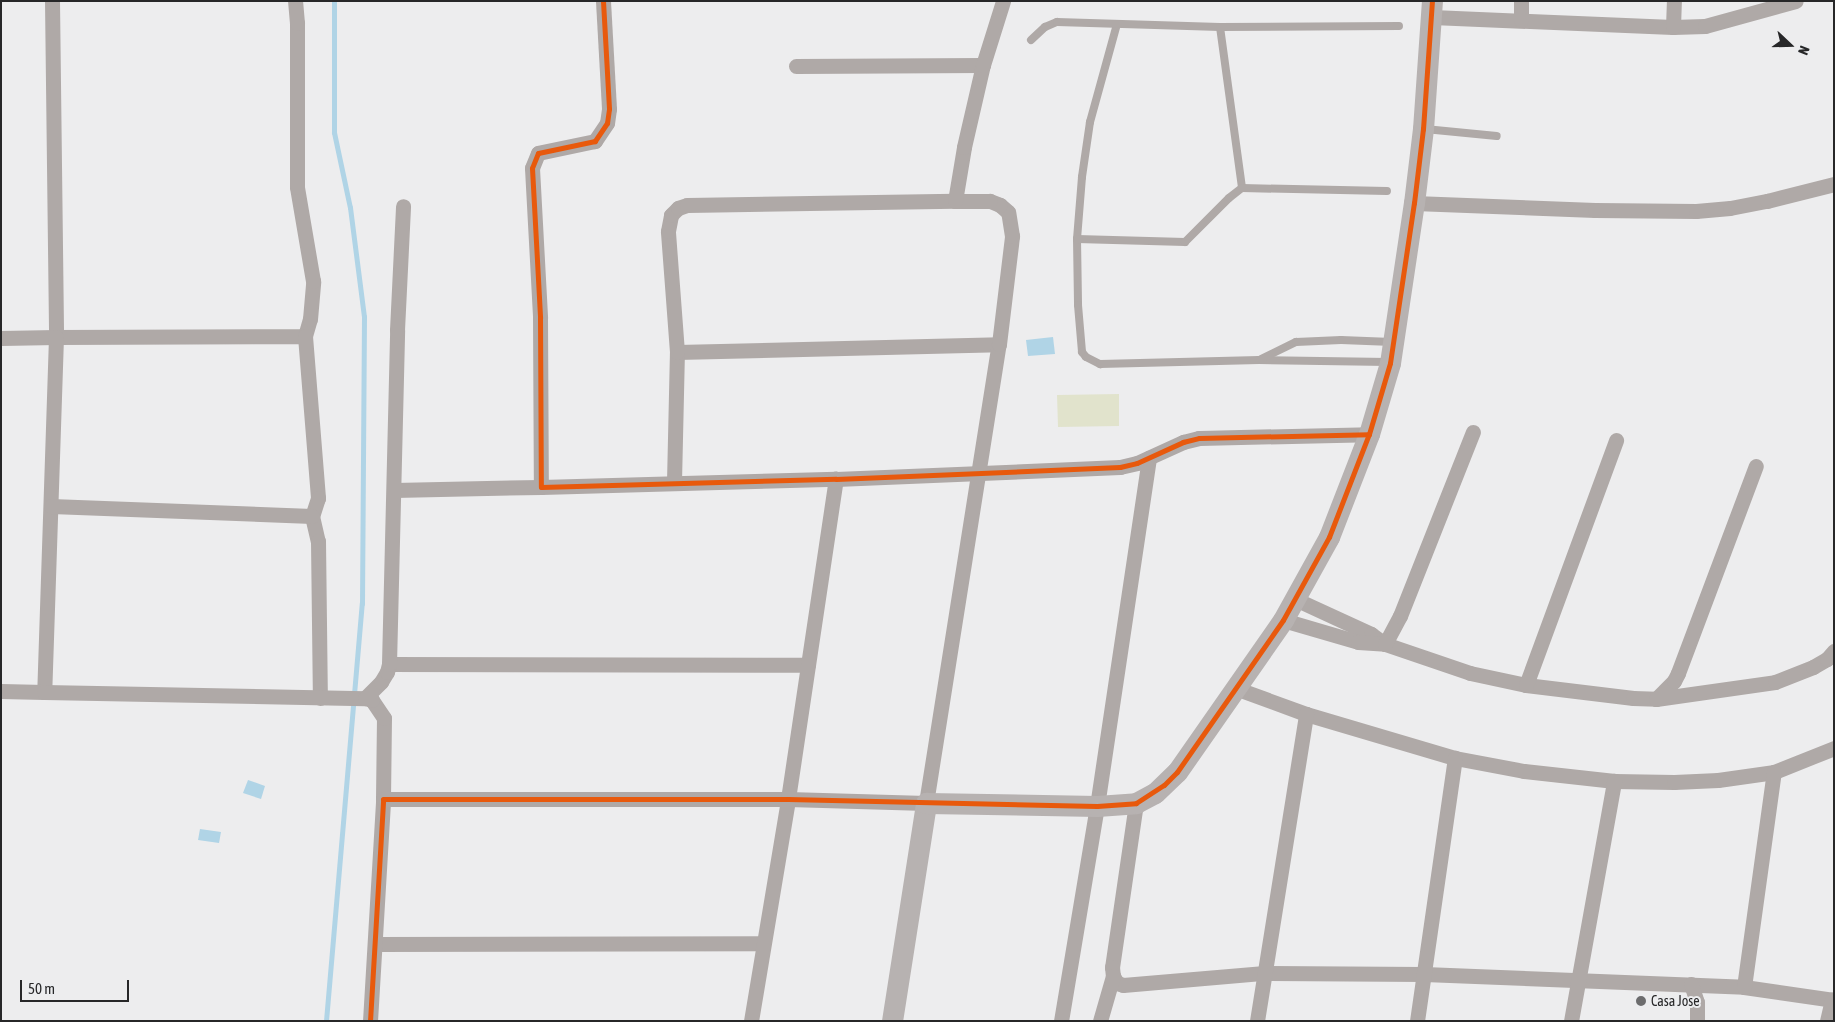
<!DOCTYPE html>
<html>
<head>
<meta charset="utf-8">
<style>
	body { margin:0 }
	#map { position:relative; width:1835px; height:1022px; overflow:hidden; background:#ededee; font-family:"Asap Condensed",sans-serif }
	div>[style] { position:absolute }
	.green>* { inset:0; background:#e1e3cc }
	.water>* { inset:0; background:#b0d4e6 }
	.stream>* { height:4.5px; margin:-2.25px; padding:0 2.25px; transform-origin:2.25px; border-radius:2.25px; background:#b0d4e6 }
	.lane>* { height:8px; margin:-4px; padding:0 4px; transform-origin:4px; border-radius:4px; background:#afa9a7 }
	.street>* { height:15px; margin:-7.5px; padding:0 7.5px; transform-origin:7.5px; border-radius:7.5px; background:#afa9a7 }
	.secondary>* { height:21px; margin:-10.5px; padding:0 10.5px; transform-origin:10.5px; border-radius:10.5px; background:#b7b2b1 }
	.cycleway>* { height:5px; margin:-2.5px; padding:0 2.5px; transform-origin:2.5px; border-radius:2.5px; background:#e8590c }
	.dots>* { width:14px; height:14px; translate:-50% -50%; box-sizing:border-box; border:2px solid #ecedef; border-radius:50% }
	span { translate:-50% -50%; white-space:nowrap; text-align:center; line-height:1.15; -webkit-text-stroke:4px #ecedef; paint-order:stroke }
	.poi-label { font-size:14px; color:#272728 }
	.left { translate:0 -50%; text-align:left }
	.frame { position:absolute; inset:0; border:2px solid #272728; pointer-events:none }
	.north { position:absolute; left:1765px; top:20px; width:50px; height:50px; -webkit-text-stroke:4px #ecedef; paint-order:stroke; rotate:111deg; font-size:14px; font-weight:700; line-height:20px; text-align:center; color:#272728 }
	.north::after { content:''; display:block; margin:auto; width:18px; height:22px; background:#272728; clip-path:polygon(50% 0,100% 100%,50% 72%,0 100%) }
	.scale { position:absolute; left:20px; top:980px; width:109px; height:22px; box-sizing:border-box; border:2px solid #272728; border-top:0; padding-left:6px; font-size:15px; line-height:18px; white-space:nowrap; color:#272728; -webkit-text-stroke:4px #ecedef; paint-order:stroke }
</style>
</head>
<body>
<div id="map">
	<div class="green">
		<div style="clip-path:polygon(1119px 394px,1119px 426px,1058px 427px,1057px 395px)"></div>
	</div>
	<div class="water">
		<div style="clip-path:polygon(1053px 337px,1055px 354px,1028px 356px,1026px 340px)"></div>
		<div style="clip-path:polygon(248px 780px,265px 786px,261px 799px,243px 793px)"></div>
		<div style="clip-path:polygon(200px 829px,221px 832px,219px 843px,198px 840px)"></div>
	</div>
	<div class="stream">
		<div style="left:326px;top:1021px;width:419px;rotate:-85.1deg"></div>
		<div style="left:362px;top:604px;width:287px;rotate:-89.6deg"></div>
		<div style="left:364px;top:317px;width:110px;rotate:-97.3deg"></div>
		<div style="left:350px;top:208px;width:77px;rotate:-102deg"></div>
		<div style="left:334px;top:133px;width:132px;rotate:-90deg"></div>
	</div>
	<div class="lane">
		<div style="left:1117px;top:24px;width:102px;rotate:105.4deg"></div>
		<div style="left:1090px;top:122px;width:56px;rotate:98.3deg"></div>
		<div style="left:1082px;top:177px;width:62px;rotate:94.6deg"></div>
		<div style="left:1077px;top:239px;width:66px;rotate:89.1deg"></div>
		<div style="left:1078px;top:305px;width:47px;rotate:85.1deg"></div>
		<div style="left:1082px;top:352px;width:6px;rotate:51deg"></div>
		<div style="left:1086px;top:357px;width:16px;rotate:27deg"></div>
		<div style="left:1100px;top:364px;width:159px;rotate:-1.4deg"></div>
		<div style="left:1259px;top:360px;width:129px;rotate:0.9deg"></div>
		<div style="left:1220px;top:27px;width:162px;rotate:82.2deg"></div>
		<div style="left:1031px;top:40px;width:19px;rotate:-43deg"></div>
		<div style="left:1045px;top:27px;width:13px;rotate:-23deg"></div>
		<div style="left:1057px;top:22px;width:163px;rotate:1.8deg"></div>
		<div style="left:1220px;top:27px;width:179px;rotate:-0.3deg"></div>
		<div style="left:1425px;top:129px;width:72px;rotate:5.6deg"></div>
		<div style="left:1077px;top:239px;width:108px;rotate:1.6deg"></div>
		<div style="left:1185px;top:242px;width:62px;rotate:-45deg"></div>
		<div style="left:1229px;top:198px;width:16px;rotate:-38deg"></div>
		<div style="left:1242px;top:188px;width:145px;rotate:1.2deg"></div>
		<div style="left:1261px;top:359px;width:39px;rotate:-26deg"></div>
		<div style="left:1296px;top:342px;width:45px;rotate:-2.5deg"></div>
		<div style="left:1341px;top:340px;width:51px;rotate:2.2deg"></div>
	</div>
	<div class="street">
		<div style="left:52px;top:1px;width:336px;rotate:89.3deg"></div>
		<div style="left:56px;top:337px;width:249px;rotate:-0.2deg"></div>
		<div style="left:305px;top:336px;width:18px;rotate:-74deg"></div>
		<div style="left:310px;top:319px;width:38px;rotate:-85deg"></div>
		<div style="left:313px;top:281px;width:95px;rotate:-99.7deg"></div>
		<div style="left:297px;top:187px;width:164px;rotate:-90deg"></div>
		<div style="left:297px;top:23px;width:22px;rotate:-95deg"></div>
		<div style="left:603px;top:1px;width:108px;rotate:86.8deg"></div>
		<div style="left:609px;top:109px;width:14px;rotate:98deg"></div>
		<div style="left:607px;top:123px;width:22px;rotate:124deg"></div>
		<div style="left:595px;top:141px;width:58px;rotate:168.1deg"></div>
		<div style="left:538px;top:153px;width:16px;rotate:112deg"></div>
		<div style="left:532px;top:168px;width:150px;rotate:86.9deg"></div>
		<div style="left:540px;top:318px;width:169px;rotate:89.7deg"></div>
		<div style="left:541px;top:487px;width:295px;rotate:-1.6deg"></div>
		<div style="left:836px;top:479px;width:284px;rotate:-2.4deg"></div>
		<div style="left:1120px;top:467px;width:17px;rotate:-13deg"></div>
		<div style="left:1137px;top:463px;width:51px;rotate:-24.5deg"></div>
		<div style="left:1183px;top:442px;width:16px;rotate:-14deg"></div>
		<div style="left:1199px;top:438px;width:170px;rotate:-1.3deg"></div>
		<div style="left:1432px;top:17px;width:241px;rotate:2.4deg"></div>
		<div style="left:1673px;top:27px;width:32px;rotate:-2deg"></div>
		<div style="left:1705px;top:26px;width:94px;rotate:-15.4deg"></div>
		<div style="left:1521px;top:20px;width:19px;rotate:-90deg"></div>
		<div style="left:1673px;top:27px;width:26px;rotate:-88deg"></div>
		<div style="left:796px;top:66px;width:187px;rotate:-0.3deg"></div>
		<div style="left:1414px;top:203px;width:181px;rotate:2.2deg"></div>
		<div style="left:1595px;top:210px;width:101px;rotate:0.6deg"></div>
		<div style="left:1696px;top:211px;width:34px;rotate:-5deg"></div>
		<div style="left:1730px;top:208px;width:38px;rotate:-11deg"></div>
		<div style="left:1767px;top:201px;width:69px;rotate:-14.2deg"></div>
		<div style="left:305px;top:336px;width:163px;rotate:85.4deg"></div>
		<div style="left:318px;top:498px;width:19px;rotate:108deg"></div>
		<div style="left:312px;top:516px;width:26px;rotate:77deg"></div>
		<div style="left:318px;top:541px;width:157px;rotate:89.3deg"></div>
		<div style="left:1px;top:338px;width:55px;rotate:-1deg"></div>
		<div style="left:56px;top:337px;width:355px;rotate:91.9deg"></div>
		<div style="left:44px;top:692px;width:43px;rotate:-178.7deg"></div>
		<div style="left:677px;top:352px;width:322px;rotate:-1.4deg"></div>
		<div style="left:674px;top:482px;width:130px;rotate:-88.7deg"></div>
		<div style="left:677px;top:352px;width:121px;rotate:-94.3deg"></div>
		<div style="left:668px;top:231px;width:16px;rotate:-79deg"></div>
		<div style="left:671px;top:215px;width:10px;rotate:-45deg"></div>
		<div style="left:678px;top:208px;width:9px;rotate:-18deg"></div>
		<div style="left:687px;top:205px;width:268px;rotate:-0.9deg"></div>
		<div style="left:394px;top:490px;width:147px;rotate:-1.2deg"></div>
		<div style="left:51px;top:506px;width:261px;rotate:2.2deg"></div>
		<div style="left:1295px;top:599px;width:84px;rotate:24.7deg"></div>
		<div style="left:1371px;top:634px;width:17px;rotate:36deg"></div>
		<div style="left:1283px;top:620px;width:78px;rotate:16.3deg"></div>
		<div style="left:1358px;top:642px;width:27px;rotate:4deg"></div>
		<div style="left:1385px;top:644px;width:90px;rotate:18.8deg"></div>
		<div style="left:1470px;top:673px;width:57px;rotate:12.1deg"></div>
		<div style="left:1526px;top:685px;width:108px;rotate:6.9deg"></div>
		<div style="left:1633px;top:698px;width:23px;rotate:2deg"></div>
		<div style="left:1656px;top:699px;width:120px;rotate:-8.1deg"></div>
		<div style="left:1775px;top:682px;width:41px;rotate:-21.5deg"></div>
		<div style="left:1813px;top:667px;width:16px;rotate:-30deg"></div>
		<div style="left:1827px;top:659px;width:11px;rotate:-49deg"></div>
		<div style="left:1385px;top:644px;width:32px;rotate:-62deg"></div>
		<div style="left:1400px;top:616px;width:198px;rotate:-68.4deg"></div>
		<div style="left:389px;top:664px;width:419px;rotate:0.1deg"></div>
		<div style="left:1526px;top:685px;width:261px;rotate:-69.8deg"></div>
		<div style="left:1235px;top:688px;width:76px;rotate:20.1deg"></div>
		<div style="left:1306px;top:714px;width:155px;rotate:16.5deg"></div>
		<div style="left:1455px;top:758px;width:70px;rotate:10.7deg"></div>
		<div style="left:1524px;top:771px;width:91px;rotate:6.3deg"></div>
		<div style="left:1614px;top:781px;width:60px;rotate:1deg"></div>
		<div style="left:1674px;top:782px;width:44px;rotate:-2.6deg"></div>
		<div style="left:1718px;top:780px;width:57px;rotate:-8.1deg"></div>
		<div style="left:1774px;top:772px;width:65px;rotate:-21.8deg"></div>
		<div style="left:44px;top:692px;width:321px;rotate:1.1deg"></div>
		<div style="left:1656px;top:699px;width:25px;rotate:-45deg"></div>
		<div style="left:1674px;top:681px;width:9px;rotate:-63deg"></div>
		<div style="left:1678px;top:673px;width:221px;rotate:-69.4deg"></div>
		<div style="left:383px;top:799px;width:81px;rotate:-89.3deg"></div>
		<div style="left:384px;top:718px;width:22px;rotate:-124deg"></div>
		<div style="left:372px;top:700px;width:7px;rotate:-164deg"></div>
		<div style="left:365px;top:698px;width:23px;rotate:-45deg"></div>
		<div style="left:381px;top:682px;width:12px;rotate:-59deg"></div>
		<div style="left:387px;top:672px;width:8px;rotate:-76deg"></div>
		<div style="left:389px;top:664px;width:334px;rotate:-88.6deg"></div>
		<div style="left:397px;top:330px;width:124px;rotate:-87.2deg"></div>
		<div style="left:1136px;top:803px;width:166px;rotate:98.3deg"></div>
		<div style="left:1112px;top:967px;width:9px;rotate:84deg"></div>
		<div style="left:1113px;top:976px;width:8px;rotate:60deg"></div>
		<div style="left:1117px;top:983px;width:6px;rotate:18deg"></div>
		<div style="left:1123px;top:985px;width:142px;rotate:-4.9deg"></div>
		<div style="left:1264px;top:973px;width:160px;rotate:0.4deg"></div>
		<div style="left:1424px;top:974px;width:320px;rotate:2.3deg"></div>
		<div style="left:1744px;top:987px;width:91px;rotate:8.2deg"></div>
		<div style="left:376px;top:944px;width:387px;rotate:-0.1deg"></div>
		<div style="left:1691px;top:984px;width:19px;rotate:72deg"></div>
		<div style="left:1697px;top:1002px;width:19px;rotate:90deg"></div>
		<div style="left:1744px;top:987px;width:217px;rotate:-82.1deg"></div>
		<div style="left:370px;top:1021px;width:222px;rotate:-86.6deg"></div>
		<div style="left:383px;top:799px;width:405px"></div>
		<div style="left:788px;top:799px;width:138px;rotate:1.7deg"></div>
		<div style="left:926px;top:803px;width:465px;rotate:-81deg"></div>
		<div style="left:999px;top:344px;width:109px;rotate:-83.1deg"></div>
		<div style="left:1012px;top:236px;width:24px;rotate:-99deg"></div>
		<div style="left:1008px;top:212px;width:11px;rotate:-139deg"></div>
		<div style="left:1000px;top:205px;width:11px;rotate:-158deg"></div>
		<div style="left:990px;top:201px;width:35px;rotate:180deg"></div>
		<div style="left:955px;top:201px;width:55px;rotate:-80.5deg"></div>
		<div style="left:964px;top:147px;width:84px;rotate:-77deg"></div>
		<div style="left:983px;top:65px;width:67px;rotate:-72.6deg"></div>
		<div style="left:751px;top:1021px;width:225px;rotate:-80.5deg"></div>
		<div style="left:788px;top:799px;width:324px;rotate:-81.5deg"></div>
		<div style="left:1061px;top:1021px;width:218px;rotate:-80.5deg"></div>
		<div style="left:1097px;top:806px;width:352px;rotate:-81.5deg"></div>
		<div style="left:1100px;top:1021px;width:47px;rotate:-73.9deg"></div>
		<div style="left:1257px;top:1021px;width:311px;rotate:-80.9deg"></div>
		<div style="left:1417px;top:1021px;width:266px;rotate:-81.8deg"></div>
		<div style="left:1571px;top:1021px;width:244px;rotate:-79.8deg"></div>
		<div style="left:1827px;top:1021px;width:22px;rotate:-77deg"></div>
	</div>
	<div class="secondary">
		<div style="left:892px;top:1021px;width:221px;rotate:-81.1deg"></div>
		<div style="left:926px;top:803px;width:171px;rotate:1deg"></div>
		<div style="left:1097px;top:806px;width:39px;rotate:-4deg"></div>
		<div style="left:1136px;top:803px;width:21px;rotate:-28deg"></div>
		<div style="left:1155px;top:793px;width:30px;rotate:-44deg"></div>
		<div style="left:1177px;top:772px;width:185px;rotate:-55.1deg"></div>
		<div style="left:1283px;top:620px;width:95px;rotate:-61deg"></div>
		<div style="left:1329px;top:537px;width:110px;rotate:-68.8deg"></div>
		<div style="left:1369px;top:434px;width:74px;rotate:-73.5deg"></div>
		<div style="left:1390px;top:363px;width:162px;rotate:-81.5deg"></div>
		<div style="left:1414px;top:203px;width:75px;rotate:-83.1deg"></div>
		<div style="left:1423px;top:129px;width:128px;rotate:-86deg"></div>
	</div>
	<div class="cycleway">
		<div style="left:603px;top:1px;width:108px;rotate:86.8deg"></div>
		<div style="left:609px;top:109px;width:14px;rotate:98deg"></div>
		<div style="left:607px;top:123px;width:22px;rotate:124deg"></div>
		<div style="left:595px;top:141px;width:58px;rotate:168.1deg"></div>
		<div style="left:538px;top:153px;width:16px;rotate:112deg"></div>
		<div style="left:532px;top:168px;width:150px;rotate:86.9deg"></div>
		<div style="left:540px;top:318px;width:169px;rotate:89.7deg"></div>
		<div style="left:541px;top:487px;width:295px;rotate:-1.6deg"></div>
		<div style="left:836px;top:479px;width:284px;rotate:-2.4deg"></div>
		<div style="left:1120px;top:467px;width:17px;rotate:-13deg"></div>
		<div style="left:1137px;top:463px;width:51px;rotate:-24.5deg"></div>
		<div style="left:1183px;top:442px;width:16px;rotate:-14deg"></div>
		<div style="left:1199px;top:438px;width:170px;rotate:-1.3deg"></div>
		<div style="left:370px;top:1021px;width:222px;rotate:-86.6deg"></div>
		<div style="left:383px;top:799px;width:405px"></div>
		<div style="left:788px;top:799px;width:309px;rotate:1.3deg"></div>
		<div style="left:1097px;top:806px;width:39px;rotate:-4deg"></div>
		<div style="left:1136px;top:803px;width:33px;rotate:-33deg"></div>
		<div style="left:1164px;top:785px;width:18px;rotate:-45deg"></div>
		<div style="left:1177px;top:772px;width:185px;rotate:-55.1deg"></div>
		<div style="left:1283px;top:620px;width:95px;rotate:-61deg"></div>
		<div style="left:1329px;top:537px;width:110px;rotate:-68.8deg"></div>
		<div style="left:1369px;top:434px;width:74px;rotate:-73.5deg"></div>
		<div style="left:1390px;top:363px;width:162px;rotate:-81.5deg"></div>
		<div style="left:1414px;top:203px;width:75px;rotate:-83.1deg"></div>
		<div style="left:1423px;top:129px;width:128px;rotate:-86deg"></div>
	</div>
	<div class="dots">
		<div style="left:1641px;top:1001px;background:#6c6c6d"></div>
	</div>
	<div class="poi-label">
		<span class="left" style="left:1651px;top:1001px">Casa Jose</span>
	</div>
	<div class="frame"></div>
	<div class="north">N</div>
	<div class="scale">50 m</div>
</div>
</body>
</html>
